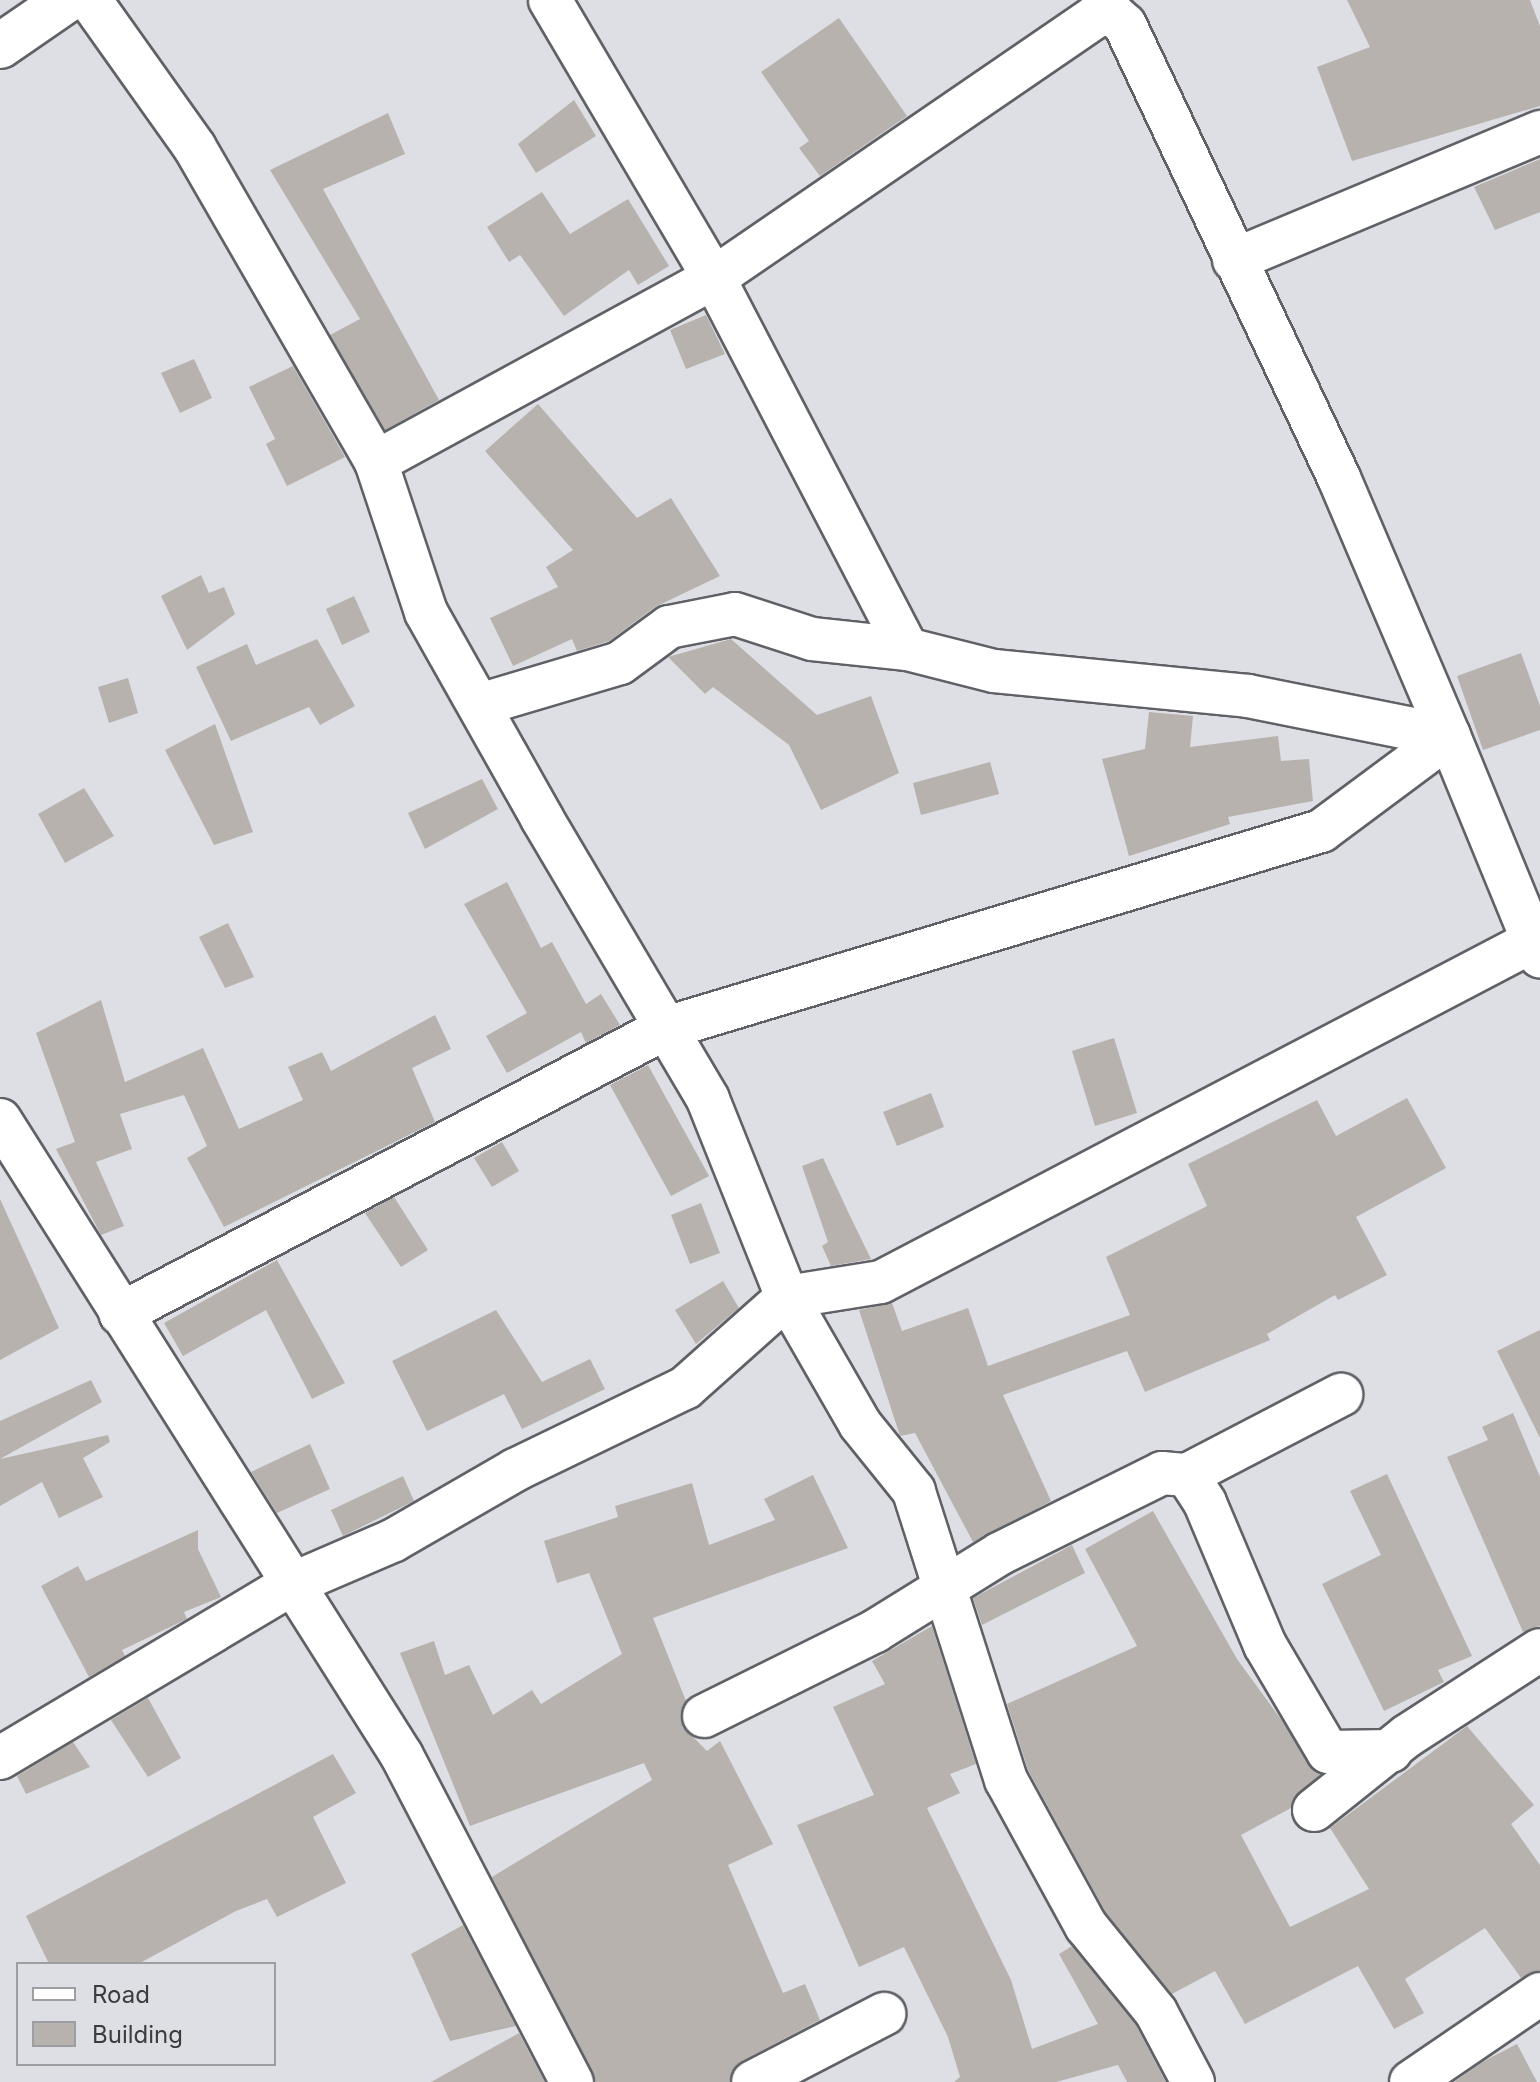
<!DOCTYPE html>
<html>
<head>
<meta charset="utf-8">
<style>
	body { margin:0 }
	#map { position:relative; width:1540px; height:2082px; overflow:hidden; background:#dddfe5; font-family:Inter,sans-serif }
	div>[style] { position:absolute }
	.building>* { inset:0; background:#b8b2ae }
	.roads { filter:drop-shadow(2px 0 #5f6166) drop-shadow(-2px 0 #5f6166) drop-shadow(0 2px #5f6166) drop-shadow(0 -2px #5f6166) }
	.minor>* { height:42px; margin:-21px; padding:0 21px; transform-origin:21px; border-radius:21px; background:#fff }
	.trunk>* { height:44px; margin:-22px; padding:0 22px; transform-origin:22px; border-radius:22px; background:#fff }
	span { translate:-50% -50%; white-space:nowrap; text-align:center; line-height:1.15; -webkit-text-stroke:6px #dddfe5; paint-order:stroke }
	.legend { position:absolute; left:16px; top:1962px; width:260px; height:104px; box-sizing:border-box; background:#dddfe5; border:2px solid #9c9ea2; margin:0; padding:10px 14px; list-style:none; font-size:24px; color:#3b3c3e }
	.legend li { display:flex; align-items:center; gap:16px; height:40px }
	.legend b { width:40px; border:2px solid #9c9ea2 }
</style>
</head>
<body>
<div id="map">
	<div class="building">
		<div style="clip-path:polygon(1347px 0,1530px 0,1540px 26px,1540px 106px,1352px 161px,1317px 67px,1370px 47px)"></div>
		<div style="clip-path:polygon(839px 18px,907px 116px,820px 176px,799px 148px,809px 141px,761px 72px)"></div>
		<div style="clip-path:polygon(574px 100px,596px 136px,536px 173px,518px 144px)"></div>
		<div style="clip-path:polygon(388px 113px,405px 154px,323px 189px,439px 400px,385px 430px,330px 335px,360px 319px,270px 170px)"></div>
		<div style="clip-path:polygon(1540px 159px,1540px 212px,1495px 230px,1474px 187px)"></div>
		<div style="clip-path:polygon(542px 192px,570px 234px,628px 199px,669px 266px,638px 285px,629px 270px,564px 316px,520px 255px,509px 262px,487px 227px)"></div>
		<div style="clip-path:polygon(706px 315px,725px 354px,686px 369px,670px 330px)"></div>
		<div style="clip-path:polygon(194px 359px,212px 398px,180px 413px,161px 373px)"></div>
		<div style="clip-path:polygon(293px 366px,345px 457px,287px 486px,266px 444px,275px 439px,249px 387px)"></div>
		<div style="clip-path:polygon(538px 404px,637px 518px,671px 498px,720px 576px,655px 607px,609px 641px,577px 651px,572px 639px,513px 666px,490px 618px,558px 587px,546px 567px,573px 550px,485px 451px)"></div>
		<div style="clip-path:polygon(201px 575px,209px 593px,224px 587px,235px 614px,187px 650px,161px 596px)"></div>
		<div style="clip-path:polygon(354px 596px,370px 632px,342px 645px,326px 609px)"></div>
		<div style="clip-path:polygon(317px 639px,355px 706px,320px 725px,309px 707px,231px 741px,196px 667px,247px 644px,256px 665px)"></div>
		<div style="clip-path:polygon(731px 639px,817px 715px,871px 696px,899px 773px,821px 810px,789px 745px,713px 687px,705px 694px,668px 657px)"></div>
		<div style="clip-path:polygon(1521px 653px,1540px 706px,1540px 730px,1483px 750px,1457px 676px)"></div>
		<div style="clip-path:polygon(128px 678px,138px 713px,109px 723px,98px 687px)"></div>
		<div style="clip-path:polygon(1149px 712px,1193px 716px,1190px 747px,1278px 736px,1281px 761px,1309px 759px,1313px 801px,1228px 817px,1230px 824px,1129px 856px,1102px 759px,1145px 749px)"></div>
		<div style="clip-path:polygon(215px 724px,253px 832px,214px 845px,165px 750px)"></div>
		<div style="clip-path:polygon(990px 762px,999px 794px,921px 815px,913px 783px)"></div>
		<div style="clip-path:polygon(482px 779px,498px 809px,425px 849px,408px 813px)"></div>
		<div style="clip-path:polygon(84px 788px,114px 836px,65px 863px,38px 814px)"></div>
		<div style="clip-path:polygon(507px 882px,541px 948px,552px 942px,586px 1004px,601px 994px,620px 1025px,586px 1043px,581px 1032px,507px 1073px,486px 1036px,527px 1013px,464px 904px)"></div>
		<div style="clip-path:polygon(228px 923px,254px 977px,225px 988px,199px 937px)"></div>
		<div style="clip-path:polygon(101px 1000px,125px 1082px,203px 1048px,239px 1129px,303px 1100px,288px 1067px,322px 1052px,331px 1071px,435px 1015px,451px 1049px,412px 1068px,435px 1122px,224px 1227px,187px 1158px,207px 1146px,184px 1095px,120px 1114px,132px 1149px,96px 1162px,124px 1226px,101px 1235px,56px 1149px,75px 1142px,36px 1033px)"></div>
		<div style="clip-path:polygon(1114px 1038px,1137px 1113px,1095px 1126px,1072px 1051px)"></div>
		<div style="clip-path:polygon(648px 1065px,709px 1176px,671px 1196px,610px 1085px)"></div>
		<div style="clip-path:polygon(931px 1093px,944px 1127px,897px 1146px,883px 1112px)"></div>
		<div style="clip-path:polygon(1407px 1098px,1446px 1168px,1356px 1217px,1387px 1275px,1338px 1300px,1335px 1295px,1267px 1334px,1270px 1340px,1145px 1392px,1127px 1351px,1003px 1395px,1051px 1501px,973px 1542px,915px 1433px,900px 1436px,859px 1310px,892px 1303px,902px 1331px,968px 1308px,988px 1366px,1130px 1315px,1106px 1257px,1207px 1206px,1188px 1164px,1317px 1100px,1336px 1136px)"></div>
		<div style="clip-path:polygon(502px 1142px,519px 1171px,492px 1187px,474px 1158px)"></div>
		<div style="clip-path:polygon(823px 1158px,850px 1216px,871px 1259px,831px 1266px,822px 1246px,828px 1242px,802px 1166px)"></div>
		<div style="clip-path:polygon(394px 1197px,428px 1250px,401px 1267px,365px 1213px)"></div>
		<div style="clip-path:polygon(0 1199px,59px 1328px,0 1360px)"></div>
		<div style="clip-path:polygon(701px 1203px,720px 1253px,690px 1264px,671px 1215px)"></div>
		<div style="clip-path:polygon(277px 1260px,345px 1383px,312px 1399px,266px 1310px,183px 1356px,164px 1323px)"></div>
		<div style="clip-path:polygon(723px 1281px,739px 1308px,696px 1344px,675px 1310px)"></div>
		<div style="clip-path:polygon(496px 1310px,542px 1382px,590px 1359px,605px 1389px,522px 1429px,504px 1394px,427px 1431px,392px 1361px)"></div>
		<div style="clip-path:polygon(1540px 1330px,1540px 1438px,1497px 1351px)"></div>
		<div style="clip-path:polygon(91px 1380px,102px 1402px,0 1459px,108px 1435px,110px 1442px,83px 1458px,103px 1497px,59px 1518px,42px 1482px,0 1506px,0 1421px)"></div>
		<div style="clip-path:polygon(1513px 1413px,1540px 1477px,1540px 1626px,1523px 1632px,1447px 1457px,1488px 1440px,1482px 1427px)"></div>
		<div style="clip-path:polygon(310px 1444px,330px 1489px,277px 1513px,251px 1472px)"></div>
		<div style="clip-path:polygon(1387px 1474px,1472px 1656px,1438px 1670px,1444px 1682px,1384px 1711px,1322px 1584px,1381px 1555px,1350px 1491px)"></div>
		<div style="clip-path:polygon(813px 1475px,848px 1548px,653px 1618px,686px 1701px,683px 1727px,707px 1751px,720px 1741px,773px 1844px,728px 1865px,783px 1993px,805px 1984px,820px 2020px,742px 2061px,729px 2082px,596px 2082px,492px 1877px,652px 1780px,644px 1763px,470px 1826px,400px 1653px,434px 1641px,445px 1675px,469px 1665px,493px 1715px,532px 1690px,541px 1704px,622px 1654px,589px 1573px,557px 1583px,544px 1541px,618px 1517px,615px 1506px,692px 1483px,709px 1545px,775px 1520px,764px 1499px)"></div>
		<div style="clip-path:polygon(403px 1476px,414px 1501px,343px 1536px,331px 1510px)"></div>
		<div style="clip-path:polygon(1153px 1511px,1237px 1659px,1321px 1774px,1291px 1808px,1241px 1835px,1290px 1927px,1369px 1889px,1330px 1828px,1467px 1726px,1534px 1805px,1511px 1824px,1540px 1865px,1540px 1970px,1521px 1978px,1485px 1928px,1405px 1979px,1424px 2013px,1394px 2029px,1358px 1966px,1245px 2024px,1215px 1971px,1172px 1994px,1106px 1913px,1028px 1770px,1007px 1704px,1137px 1646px,1085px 1549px)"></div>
		<div style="clip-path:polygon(198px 1530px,198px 1549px,221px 1597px,184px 1612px,187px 1619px,122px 1650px,125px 1656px,89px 1677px,41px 1586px,78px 1566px,86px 1581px)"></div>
		<div style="clip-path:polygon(1072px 1545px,1085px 1573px,982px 1625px,973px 1598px)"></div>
		<div style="clip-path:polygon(932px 1626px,976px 1764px,950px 1774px,960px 1793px,927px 1808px,1011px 1980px,1032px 2049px,1098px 2024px,1059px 1954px,1072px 1946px,1136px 2025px,1166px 2082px,1127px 2082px,1118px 2065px,1056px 2082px,954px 2082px,960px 2077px,948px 2037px,904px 1947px,859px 1967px,797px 1825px,874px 1795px,833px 1707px,885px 1684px,872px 1661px)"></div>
		<div style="clip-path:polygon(148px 1698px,181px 1758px,148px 1777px,111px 1720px)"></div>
		<div style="clip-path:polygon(73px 1742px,90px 1767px,26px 1794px,17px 1776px)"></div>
		<div style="clip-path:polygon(333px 1754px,356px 1793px,313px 1817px,346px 1883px,277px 1917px,267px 1899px,236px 1911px,138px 1964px,49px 1964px,26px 1916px)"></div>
		<div style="clip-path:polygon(463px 1925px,516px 2026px,450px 2041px,411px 1954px)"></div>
		<div style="clip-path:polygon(519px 2033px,545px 2082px,431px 2082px)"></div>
		<div style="clip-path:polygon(1517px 2044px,1537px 2082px,1454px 2082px,1484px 2061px)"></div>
	</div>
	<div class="roads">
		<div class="minor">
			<div style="left:90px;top:0;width:181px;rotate:54.6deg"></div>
			<div style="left:195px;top:148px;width:362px;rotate:60deg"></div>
			<div style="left:550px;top:0;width:323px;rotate:59.5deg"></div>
			<div style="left:714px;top:278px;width:418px;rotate:62.5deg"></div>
			<div style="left:907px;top:649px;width:90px;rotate:14.2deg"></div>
			<div style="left:994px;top:671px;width:255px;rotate:5.6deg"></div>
			<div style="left:1248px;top:696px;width:205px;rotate:11.3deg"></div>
			<div style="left:1449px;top:736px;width:222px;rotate:67.7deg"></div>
			<div style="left:1234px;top:260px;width:332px;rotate:-22.7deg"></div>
			<div style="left:479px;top:705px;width:147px;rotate:-16.6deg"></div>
			<div style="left:620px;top:663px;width:61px;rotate:-36.3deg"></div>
			<div style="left:669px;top:627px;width:67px;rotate:-11.1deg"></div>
			<div style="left:735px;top:614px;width:81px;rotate:18deg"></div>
			<div style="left:812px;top:639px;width:96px;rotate:6deg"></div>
			<div style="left:0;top:1120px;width:752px;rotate:57.7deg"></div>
			<div style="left:402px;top:1756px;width:368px;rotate:62.5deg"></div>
			<div style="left:1187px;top:1475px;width:174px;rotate:-27.5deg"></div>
			<div style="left:704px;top:1716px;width:191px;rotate:-26.4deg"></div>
			<div style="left:875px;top:1631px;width:146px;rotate:-31.8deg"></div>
			<div style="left:999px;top:1554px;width:182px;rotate:-26.4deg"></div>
			<div style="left:1162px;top:1473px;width:25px;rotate:5deg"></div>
			<div style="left:1187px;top:1475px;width:33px;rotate:57deg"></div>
			<div style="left:1205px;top:1503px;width:154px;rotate:67.1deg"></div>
			<div style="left:1265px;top:1645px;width:124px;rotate:59.5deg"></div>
			<div style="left:1328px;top:1752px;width:63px;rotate:-0.9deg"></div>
			<div style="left:0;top:1758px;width:340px;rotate:-30.8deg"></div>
			<div style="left:292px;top:1584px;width:111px;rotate:-23.3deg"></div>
			<div style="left:394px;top:1540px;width:140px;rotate:-30deg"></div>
			<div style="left:515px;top:1470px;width:189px;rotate:-25.8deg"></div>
			<div style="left:685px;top:1388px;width:137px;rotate:-41.7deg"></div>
			<div style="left:787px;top:1297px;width:213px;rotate:-111.8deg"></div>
			<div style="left:708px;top:1099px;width:82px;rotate:-120.6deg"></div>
			<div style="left:666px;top:1028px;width:244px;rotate:-120.6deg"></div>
			<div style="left:542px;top:818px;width:236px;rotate:-119.4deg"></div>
			<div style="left:426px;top:612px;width:158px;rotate:-108.4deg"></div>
			<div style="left:376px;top:462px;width:385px;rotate:-28.6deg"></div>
			<div style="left:714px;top:278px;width:463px;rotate:-34.4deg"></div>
			<div style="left:1096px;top:16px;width:17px;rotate:-7deg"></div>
			<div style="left:1113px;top:14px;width:16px;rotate:43deg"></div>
			<div style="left:1125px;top:25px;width:501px;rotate:64.71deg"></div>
			<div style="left:1339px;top:478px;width:280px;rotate:66.9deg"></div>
			<div style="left:1449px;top:736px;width:159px;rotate:143.4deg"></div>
			<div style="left:1321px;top:831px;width:684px;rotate:163.26deg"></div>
			<div style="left:666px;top:1028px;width:616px;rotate:152.35deg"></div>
			<div style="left:1314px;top:1810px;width:119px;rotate:-38.5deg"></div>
			<div style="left:1407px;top:1736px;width:158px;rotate:-32.9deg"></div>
			<div style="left:753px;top:2082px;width:148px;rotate:-27.4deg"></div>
			<div style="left:1193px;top:2082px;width:79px;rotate:-117.9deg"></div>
			<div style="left:1156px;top:2012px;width:111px;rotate:-129.1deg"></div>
			<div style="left:1086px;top:1926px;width:166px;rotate:-118.7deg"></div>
			<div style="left:1006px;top:1780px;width:303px;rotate:-107.7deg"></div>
			<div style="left:914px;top:1491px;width:86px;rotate:-128.9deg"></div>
			<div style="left:860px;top:1424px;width:146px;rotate:-119.9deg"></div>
			<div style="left:787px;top:1297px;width:95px;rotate:-9.1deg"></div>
			<div style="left:881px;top:1282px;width:736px;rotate:-27.61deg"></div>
			<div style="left:1533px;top:941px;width:17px;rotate:65deg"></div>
			<div style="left:1411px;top:2082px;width:156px;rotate:-34.3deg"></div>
		</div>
		<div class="trunk">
			<div style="left:0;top:46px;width:81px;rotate:-34.5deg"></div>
		</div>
	</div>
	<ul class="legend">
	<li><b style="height:10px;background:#fff"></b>Road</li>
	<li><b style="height:22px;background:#b8b2ae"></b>Building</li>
	</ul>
</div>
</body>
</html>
